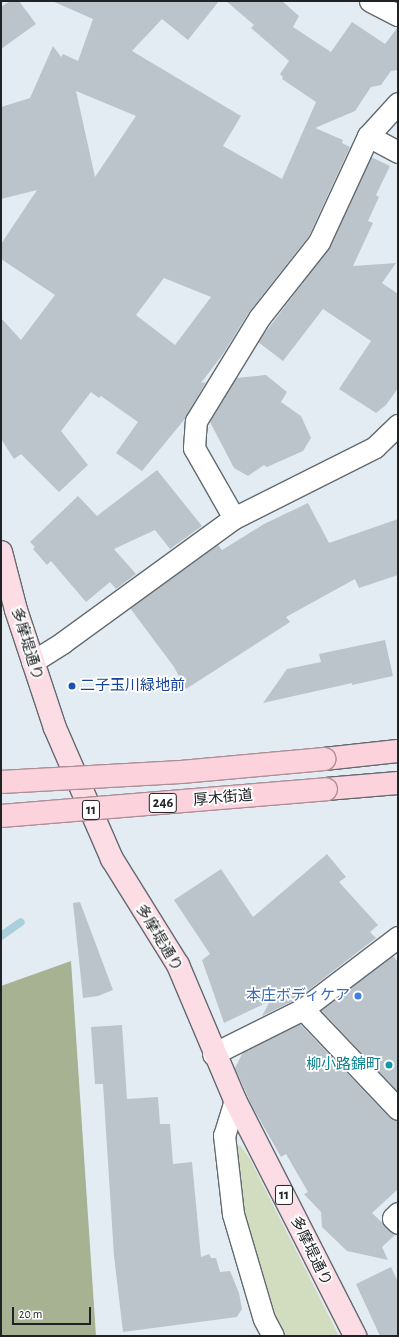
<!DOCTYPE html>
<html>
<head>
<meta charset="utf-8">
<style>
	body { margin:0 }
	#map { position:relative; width:399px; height:1337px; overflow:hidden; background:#e4ecf3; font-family:"Alegreya Sans","Noto Sans JP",sans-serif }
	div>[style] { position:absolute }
	.green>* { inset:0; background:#d2dcbf }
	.forest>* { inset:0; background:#a7b293 }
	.stream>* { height:8px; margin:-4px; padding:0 4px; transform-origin:4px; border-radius:4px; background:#a9cfdd }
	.building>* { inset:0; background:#bcc4cb }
	.roads { filter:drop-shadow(1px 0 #626a6f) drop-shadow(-1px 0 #626a6f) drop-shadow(0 1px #626a6f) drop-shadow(0 -1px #626a6f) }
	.minor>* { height:21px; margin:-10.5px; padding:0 10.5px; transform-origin:10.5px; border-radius:10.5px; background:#fff }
	.primary>* { height:22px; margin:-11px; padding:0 11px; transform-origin:11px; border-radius:11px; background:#fddde5 }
	.trunk>* { height:22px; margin:-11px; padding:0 11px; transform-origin:11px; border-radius:11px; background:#fcd2dc }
	.bridges { filter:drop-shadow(1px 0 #ae8e96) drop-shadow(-1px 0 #ae8e96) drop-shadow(0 1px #ae8e96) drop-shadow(0 -1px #ae8e96) }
	.trunk-bridge>* { height:22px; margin:-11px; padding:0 11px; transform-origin:11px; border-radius:11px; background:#fcd2dc }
	.dots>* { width:11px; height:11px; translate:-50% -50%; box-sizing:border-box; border:2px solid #fff; border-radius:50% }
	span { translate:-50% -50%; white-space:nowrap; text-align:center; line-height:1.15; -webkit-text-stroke:3.5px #fff; paint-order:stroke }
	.shield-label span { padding:1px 3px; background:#fff; border:1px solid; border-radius:3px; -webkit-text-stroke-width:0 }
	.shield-label { font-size:14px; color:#202326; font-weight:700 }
	.street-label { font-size:15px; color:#202326 }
	.transit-label { font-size:15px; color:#164399 }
	.left { translate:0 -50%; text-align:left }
	.shop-label { font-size:15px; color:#366cbe }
	.right { translate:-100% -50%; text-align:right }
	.culture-label { font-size:15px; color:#0d838f }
	.frame { position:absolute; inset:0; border:2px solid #202326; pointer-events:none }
	.scale { position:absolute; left:12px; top:1307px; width:79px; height:18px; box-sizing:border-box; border:2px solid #202326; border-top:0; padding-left:5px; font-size:12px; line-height:14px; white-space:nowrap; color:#202326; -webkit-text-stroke:3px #fff; paint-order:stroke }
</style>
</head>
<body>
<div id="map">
	<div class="green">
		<div style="clip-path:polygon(240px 1145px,250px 1159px,339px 1336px,283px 1336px,246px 1239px,235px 1150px)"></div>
	</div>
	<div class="forest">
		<div style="clip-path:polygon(71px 961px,96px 1336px,1px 1336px,1px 986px)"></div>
	</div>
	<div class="stream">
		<div style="left:1px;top:936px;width:24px;rotate:-35deg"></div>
	</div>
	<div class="building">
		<div style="clip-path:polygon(10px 1px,19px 1px,36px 24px,1px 49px,1px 7px)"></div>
		<div style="clip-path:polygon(evenodd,52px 1px,219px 1px,188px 40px,162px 19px,132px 51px,241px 116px,223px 146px,282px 179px,316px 102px,282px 79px,283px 77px,280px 74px,289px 61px,251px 28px,254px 25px,226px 1px,282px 1px,299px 16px,293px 27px,331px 52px,352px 22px,385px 44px,398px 27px,398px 70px,391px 71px,381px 85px,371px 87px,355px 111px,315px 128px,343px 140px,342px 143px,350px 147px,309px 236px,249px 312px,223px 354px,201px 383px,206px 382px,184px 420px,142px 471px,116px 453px,138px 422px,101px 396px,99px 398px,91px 392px,61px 431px,88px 465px,59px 492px,21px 454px,14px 459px,1px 439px,1px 318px,21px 340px,55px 295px,1px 259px,1px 244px,37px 190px,1px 199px,1px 107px,30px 98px,53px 46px,61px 57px,63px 54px,78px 61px,93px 19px,52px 1px,76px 91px,136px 116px,95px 177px,76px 91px,52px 1px,164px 278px,211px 297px,175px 345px,136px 315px,164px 278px)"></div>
		<div style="clip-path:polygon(371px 157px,390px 166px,376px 195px,379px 197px,368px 221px,373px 223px,353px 266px,396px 263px,382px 283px,398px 294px,398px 388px,386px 405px,376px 413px,339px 389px,371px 341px,323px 309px,283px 361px,258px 342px,330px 247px)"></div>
		<div style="clip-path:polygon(266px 375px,287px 392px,281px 402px,301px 416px,311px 438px,303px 451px,267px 467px,264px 465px,248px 476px,234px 468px,210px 422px,236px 378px)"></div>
		<div style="clip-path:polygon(157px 470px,202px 526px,170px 549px,155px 530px,114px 549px,136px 574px,116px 589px,110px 582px,86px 602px,51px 561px,47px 565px,33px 549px,35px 547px,30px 542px,78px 496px,97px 516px)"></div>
		<div style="clip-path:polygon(308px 503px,329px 543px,398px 519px,398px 575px,359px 588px,355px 579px,286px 617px,290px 622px,186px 689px,174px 667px,130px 608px,218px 545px,222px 550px,264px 524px)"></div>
		<div style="clip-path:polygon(385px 640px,393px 676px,352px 685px,352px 683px,263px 703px,287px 669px,321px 662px,319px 654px)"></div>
		<div style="clip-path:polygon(327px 854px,346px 877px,339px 882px,378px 925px,370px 932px,376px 938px,297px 999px,262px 1016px,270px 1001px,224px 1023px,202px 960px,210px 954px,174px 900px,221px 869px,253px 917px)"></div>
		<div style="clip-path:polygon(80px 902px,113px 990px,98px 996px,83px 998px,73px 903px)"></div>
		<div style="clip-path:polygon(393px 956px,398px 962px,398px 1092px,321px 1010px)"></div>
		<div style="clip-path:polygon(300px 1024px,389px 1117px,398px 1121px,398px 1189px,372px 1213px,395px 1235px,382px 1247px,388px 1260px,347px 1251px,322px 1227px,321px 1212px,304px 1194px,308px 1192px,286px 1154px,281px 1157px,252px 1106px,235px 1068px,243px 1052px)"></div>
		<div style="clip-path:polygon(122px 1025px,127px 1099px,158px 1097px,160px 1124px,170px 1124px,173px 1164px,192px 1162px,201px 1257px,209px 1254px,211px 1258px,216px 1258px,220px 1272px,230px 1271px,239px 1293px,242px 1309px,237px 1317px,123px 1332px,114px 1256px,103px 1084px,95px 1084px,91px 1027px)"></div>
		<div style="clip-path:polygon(391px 1267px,398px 1282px,398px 1336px,380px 1336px,356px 1284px)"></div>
	</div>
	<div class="roads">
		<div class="minor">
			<div style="left:370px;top:1px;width:31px;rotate:27deg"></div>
			<div style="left:398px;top:103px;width:45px;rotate:132.3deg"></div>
			<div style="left:368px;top:136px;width:34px;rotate:28deg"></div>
			<div style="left:234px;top:518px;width:81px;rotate:-119.7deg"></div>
			<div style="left:194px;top:448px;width:27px;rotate:-86deg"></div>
			<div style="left:196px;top:421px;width:121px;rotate:-58.5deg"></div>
			<div style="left:259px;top:318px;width:97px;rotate:-51.7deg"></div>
			<div style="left:319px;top:242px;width:117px;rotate:-65.2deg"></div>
			<div style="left:32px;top:662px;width:36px;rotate:-32deg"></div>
			<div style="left:62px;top:643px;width:213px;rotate:-36deg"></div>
			<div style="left:234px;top:518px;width:158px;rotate:-26.7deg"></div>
			<div style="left:375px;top:447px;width:32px;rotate:-44deg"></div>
			<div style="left:303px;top:1009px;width:138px;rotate:46.5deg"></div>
			<div style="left:213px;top:1054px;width:101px;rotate:-26.6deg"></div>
			<div style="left:303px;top:1009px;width:119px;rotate:-37.2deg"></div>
			<div style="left:235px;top:1100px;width:37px;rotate:107deg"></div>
			<div style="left:224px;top:1135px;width:80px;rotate:83.5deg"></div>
			<div style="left:233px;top:1214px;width:109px;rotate:73.6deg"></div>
			<div style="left:264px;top:1319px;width:19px;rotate:62deg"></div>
			<div style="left:398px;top:1213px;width:7px;rotate:135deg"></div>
			<div style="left:393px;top:1218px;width:7px;rotate:45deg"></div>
		</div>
		<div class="primary">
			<div style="left:1px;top:552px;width:60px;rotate:75.5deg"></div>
			<div style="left:16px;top:610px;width:124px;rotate:71.7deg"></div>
			<div style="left:55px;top:728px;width:143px;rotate:66.5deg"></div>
			<div style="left:112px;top:859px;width:125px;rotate:58.1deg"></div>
			<div style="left:178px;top:965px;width:147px;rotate:67.1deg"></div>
			<div style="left:235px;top:1100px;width:265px;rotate:63deg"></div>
		</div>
		<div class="trunk">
			<div style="left:324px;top:759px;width:74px;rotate:-6.2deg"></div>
			<div style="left:326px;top:789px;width:72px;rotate:-4.8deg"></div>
		</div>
	</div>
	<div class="bridges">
		<div class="trunk-bridge">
			<div style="left:1px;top:782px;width:180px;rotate:-3.2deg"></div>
			<div style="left:181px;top:772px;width:144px;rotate:-5.2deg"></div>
			<div style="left:1px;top:816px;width:326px;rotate:-4.7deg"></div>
		</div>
	</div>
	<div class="dots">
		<div style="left:72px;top:686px;background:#1a4fb4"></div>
		<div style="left:358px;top:996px;background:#3f7fe0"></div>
		<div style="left:389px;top:1065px;background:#0f9aa8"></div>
	</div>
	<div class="shield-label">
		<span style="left:163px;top:803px">246</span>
		<span style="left:91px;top:810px">11</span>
		<span style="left:284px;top:1195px">11</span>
	</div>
	<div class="street-label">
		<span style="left:27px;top:644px;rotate:73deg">多摩堤通り</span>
		<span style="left:223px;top:798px;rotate:-5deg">厚木街道</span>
		<span style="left:159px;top:938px;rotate:59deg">多摩堤通り</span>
		<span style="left:311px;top:1251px;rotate:64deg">多摩堤通り</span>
	</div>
	<div class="transit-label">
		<span class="left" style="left:80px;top:686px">二子玉川緑地前</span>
	</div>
	<div class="shop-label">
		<span class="right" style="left:350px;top:996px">本庄ボディケア</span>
	</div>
	<div class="culture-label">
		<span class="right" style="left:381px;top:1065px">柳小路錦町</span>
	</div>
	<div class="frame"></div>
	<div class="scale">20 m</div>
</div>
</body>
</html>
